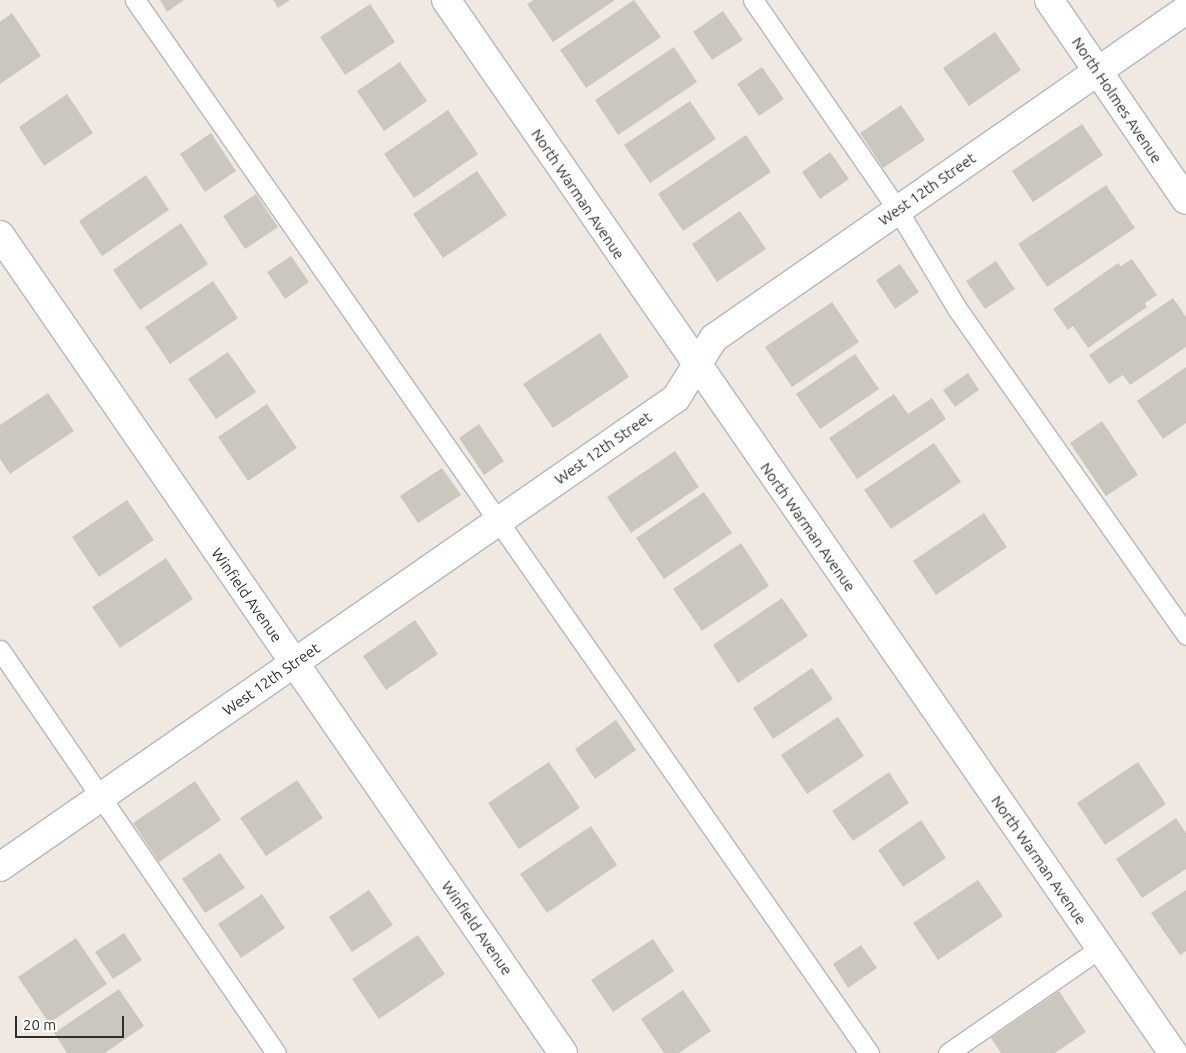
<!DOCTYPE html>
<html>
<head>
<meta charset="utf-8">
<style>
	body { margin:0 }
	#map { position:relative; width:1186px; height:1053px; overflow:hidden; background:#efe9e1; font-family:Ubuntu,sans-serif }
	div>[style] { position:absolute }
	.building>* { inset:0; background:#cbc7bf }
	.roads { filter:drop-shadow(1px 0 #b4b7c1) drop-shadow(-1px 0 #b4b7c1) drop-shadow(0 1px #b4b7c1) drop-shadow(0 -1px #b4b7c1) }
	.lane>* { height:19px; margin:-9.5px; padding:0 9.5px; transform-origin:9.5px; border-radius:9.5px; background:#fff }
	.street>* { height:28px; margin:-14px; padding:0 14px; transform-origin:14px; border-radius:14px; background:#fff }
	span { translate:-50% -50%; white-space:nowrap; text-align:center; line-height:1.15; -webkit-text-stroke:5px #fff; paint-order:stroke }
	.street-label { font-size:15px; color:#2e2e2e }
	.scale { position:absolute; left:15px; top:1016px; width:109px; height:22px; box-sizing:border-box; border:2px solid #2e2e2e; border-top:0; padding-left:6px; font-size:15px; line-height:18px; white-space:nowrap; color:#2e2e2e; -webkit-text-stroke:4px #fff; paint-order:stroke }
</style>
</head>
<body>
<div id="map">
	<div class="building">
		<div style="clip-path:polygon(160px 0,184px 0,167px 12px)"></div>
		<div style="clip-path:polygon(273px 0,290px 0,278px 8px)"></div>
		<div style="clip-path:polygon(534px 0,615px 0,553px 42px,527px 4px)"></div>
		<div style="clip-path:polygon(634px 0,661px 37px,586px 88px,560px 50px)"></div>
		<div style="clip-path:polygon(370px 4px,395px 42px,345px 75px,320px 37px)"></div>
		<div style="clip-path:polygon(723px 11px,743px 40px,712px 60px,693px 32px)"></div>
		<div style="clip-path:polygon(12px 13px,41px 56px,0 84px,0 22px)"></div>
		<div style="clip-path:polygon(995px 32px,1021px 70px,969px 106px,943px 68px)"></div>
		<div style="clip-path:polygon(674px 47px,697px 82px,618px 135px,595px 100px)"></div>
		<div style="clip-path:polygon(400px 62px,427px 101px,384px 131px,357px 91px)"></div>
		<div style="clip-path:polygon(762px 67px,784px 99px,759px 116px,737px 84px)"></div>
		<div style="clip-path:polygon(67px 94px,93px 133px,44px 166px,19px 127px)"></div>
		<div style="clip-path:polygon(690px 101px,716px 139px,650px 183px,624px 145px)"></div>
		<div style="clip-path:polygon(901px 105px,925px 140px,883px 168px,860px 133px)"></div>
		<div style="clip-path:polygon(448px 110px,478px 154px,414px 198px,384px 154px)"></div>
		<div style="clip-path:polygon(1082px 124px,1103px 155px,1033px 202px,1012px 171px)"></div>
		<div style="clip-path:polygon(211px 133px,236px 171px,205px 192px,180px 154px)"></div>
		<div style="clip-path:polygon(746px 135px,771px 172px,683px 231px,658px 194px)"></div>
		<div style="clip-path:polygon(830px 152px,849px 179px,820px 199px,802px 172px)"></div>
		<div style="clip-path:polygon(477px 171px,507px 215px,443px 258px,413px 214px)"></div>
		<div style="clip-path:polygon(146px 175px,169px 210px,102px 256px,79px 221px)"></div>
		<div style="clip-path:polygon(1106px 185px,1135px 228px,1047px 287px,1018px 244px)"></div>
		<div style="clip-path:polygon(256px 194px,278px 227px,245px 249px,223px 216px)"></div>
		<div style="clip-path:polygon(740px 211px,766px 249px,717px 282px,692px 244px)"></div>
		<div style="clip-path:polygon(181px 223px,208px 264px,140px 310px,113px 270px)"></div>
		<div style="clip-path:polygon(291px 256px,309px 282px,285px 299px,267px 272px)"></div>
		<div style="clip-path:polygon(1132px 259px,1157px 295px,1145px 303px,1147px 307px,1088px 348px,1073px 326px,1068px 330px,1053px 309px,1118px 263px,1121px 266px)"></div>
		<div style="clip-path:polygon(996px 261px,1015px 289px,985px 309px,966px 281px)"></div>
		<div style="clip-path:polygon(900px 264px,919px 292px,895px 309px,876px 280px)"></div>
		<div style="clip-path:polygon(213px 281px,238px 318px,170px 364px,145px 327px)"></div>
		<div style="clip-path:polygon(1173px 298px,1186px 317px,1186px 347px,1130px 385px,1123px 375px,1109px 384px,1089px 355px)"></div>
		<div style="clip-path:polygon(832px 302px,859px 342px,792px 387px,765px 347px)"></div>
		<div style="clip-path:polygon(600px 333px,629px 377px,553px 428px,523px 384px)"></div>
		<div style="clip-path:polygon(228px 352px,256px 392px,216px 419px,188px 379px)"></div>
		<div style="clip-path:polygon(855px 354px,879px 389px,820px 429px,796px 394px)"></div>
		<div style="clip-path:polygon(1186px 367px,1186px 423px,1163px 439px,1137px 401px)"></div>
		<div style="clip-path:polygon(968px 373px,979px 390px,955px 407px,943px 390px)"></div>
		<div style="clip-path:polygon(48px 393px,74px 431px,10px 474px,0 459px,0 425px)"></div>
		<div style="clip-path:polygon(894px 394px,908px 414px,932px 398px,946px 419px,857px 479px,829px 438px)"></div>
		<div style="clip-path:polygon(267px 404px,297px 448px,248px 481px,218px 437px)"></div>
		<div style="clip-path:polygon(1102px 421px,1138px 475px,1106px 496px,1070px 443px)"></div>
		<div style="clip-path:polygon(479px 424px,504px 461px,484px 475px,459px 438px)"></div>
		<div style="clip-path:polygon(934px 443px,961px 482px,891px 529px,864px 490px)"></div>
		<div style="clip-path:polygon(675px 451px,699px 487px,631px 533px,607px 497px)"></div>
		<div style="clip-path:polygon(442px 468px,461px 495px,418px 523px,400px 496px)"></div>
		<div style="clip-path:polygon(704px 492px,732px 533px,664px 579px,636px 538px)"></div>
		<div style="clip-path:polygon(127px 500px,154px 540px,99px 577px,72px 537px)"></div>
		<div style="clip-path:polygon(984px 513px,1007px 547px,936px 595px,913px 561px)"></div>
		<div style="clip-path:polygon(741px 543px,769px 586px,702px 631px,673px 589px)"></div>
		<div style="clip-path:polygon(166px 558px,193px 599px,120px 648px,92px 607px)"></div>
		<div style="clip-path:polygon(782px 598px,808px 636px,738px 683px,713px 645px)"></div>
		<div style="clip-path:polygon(415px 620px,438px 654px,386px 690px,363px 656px)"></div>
		<div style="clip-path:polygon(812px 668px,833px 699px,773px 739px,753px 708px)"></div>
		<div style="clip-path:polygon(838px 717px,864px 756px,807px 794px,781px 755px)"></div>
		<div style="clip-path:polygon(616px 720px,636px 750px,595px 779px,575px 749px)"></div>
		<div style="clip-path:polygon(549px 762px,580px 808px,519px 849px,488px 803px)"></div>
		<div style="clip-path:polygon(1138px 762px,1166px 804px,1105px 845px,1077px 803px)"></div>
		<div style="clip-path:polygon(889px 772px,909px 803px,853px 841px,832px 811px)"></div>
		<div style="clip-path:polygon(297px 780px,323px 818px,266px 856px,240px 818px)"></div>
		<div style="clip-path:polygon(195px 781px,221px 820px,159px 862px,133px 823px)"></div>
		<div style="clip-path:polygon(1176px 818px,1186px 833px,1186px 869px,1142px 898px,1116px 859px)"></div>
		<div style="clip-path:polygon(921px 820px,946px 858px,903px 887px,878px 850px)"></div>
		<div style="clip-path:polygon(591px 826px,617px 865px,547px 913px,520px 874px)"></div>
		<div style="clip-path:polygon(220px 853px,245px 888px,205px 913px,182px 879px)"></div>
		<div style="clip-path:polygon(978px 880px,1003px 916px,938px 960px,913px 923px)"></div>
		<div style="clip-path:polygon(369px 890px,393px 925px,352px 952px,329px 917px)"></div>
		<div style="clip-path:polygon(1186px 890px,1186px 951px,1180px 955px,1151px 913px)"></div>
		<div style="clip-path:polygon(262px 894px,285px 928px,241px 958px,218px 924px)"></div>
		<div style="clip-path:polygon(124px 933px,142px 960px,113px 979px,95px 952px)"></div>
		<div style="clip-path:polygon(418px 935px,445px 974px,379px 1019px,352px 979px)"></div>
		<div style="clip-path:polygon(76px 938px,107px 984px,49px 1023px,18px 977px)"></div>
		<div style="clip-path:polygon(653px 939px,674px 971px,613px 1012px,591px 980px)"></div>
		<div style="clip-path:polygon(861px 945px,877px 968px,848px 988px,833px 964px)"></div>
		<div style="clip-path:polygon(119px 989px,144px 1026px,105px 1053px,67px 1053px,54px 1033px)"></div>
		<div style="clip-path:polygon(683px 990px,711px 1031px,679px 1053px,664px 1053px,641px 1019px)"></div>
		<div style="clip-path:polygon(1059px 991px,1086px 1032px,1055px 1053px,1001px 1053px,991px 1038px)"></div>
	</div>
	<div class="roads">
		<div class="lane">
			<div style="left:135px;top:0;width:1284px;rotate:55.12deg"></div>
			<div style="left:753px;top:0;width:254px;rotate:55.4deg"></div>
			<div style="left:897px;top:209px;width:118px;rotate:58.9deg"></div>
			<div style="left:958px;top:310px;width:397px;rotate:54.9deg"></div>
			<div style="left:0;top:650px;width:488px;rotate:55.6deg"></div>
			<div style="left:948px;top:1053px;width:185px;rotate:-34.6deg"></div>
		</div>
		<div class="street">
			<div style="left:446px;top:0;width:1280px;rotate:55.38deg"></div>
			<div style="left:1049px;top:0;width:242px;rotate:55.6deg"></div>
			<div style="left:0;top:235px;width:993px;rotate:55.46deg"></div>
			<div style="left:0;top:867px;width:823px;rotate:-34.75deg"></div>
			<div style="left:676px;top:398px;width:71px;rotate:-57.7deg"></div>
			<div style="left:714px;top:338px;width:575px;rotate:-34.8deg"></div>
		</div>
	</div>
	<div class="street-label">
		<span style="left:1117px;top:100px;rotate:56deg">North Holmes Avenue</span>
		<span style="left:927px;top:189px;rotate:-35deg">West 12th Street</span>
		<span style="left:578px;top:194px;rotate:56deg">North Warman Avenue</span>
		<span style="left:603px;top:448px;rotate:-35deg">West 12th Street</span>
		<span style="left:808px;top:527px;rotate:55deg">North Warman Avenue</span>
		<span style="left:247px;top:595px;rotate:55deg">Winfield Avenue</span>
		<span style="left:271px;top:679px;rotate:-35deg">West 12th Street</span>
		<span style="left:1039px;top:860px;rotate:55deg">North Warman Avenue</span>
		<span style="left:477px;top:928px;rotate:55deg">Winfield Avenue</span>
	</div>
	<div class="scale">20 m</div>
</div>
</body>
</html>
